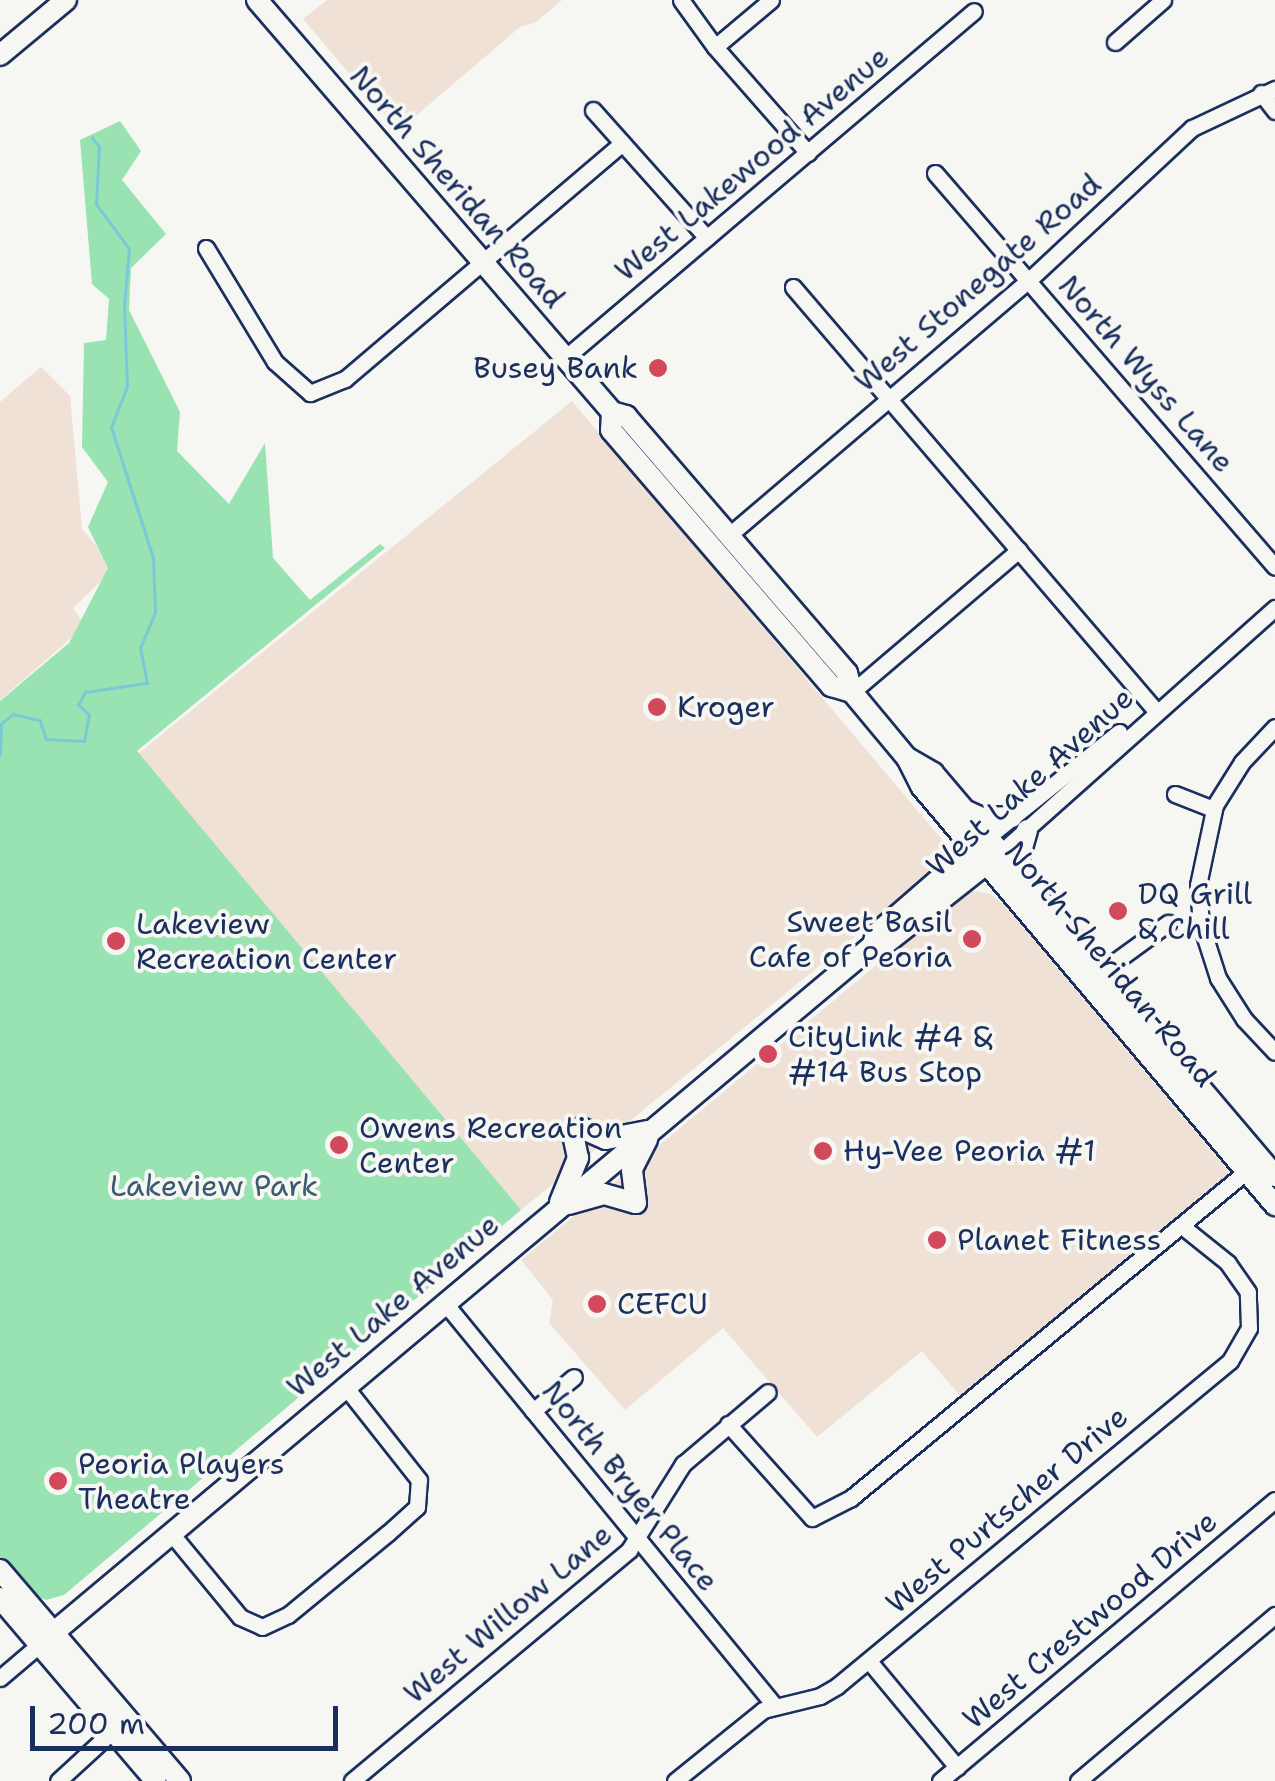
<!DOCTYPE html>
<html>
<head>
<meta charset="utf-8">
<style>
	body { margin:0 }
	#map { position:relative; width:1275px; height:1781px; overflow:hidden; background:#f6f6f2; font-family:"Shantell Sans",sans-serif }
	div>[style] { position:absolute }
	.built>* { inset:0; background:#f0e1d6 }
	.green>* { inset:0; background:#99e2b1 }
	.stream>* { height:2.5px; margin:-1.25px; padding:0 1.25px; transform-origin:1.25px; border-radius:1.25px; background:#7ac9d6 }
	.roads { filter:drop-shadow(2px 0 #1b2f5e) drop-shadow(-2px 0 #1b2f5e) drop-shadow(0 2px #1b2f5e) drop-shadow(0 -2px #1b2f5e) }
	.minor>* { height:15px; margin:-7.5px; padding:0 7.5px; transform-origin:7.5px; border-radius:7.5px; background:#f6f6f2 }
	.major>* { height:20px; margin:-10px; padding:0 10px; transform-origin:10px; border-radius:10px; background:#f6f6f2 }
	.dots>* { width:28px; height:28px; translate:-50% -50%; box-sizing:border-box; border:5px solid #f6f6f2; border-radius:50% }
	span { translate:-50% -50%; white-space:nowrap; text-align:center; line-height:1.15; -webkit-text-stroke:8px #f6f6f2; paint-order:stroke }
	.street-label { font-size:30px; color:#1b2f5e }
	.poi-label { font-size:30px; color:#1b2f5e }
	.right { translate:-100% -50%; text-align:right }
	.left { translate:0 -50%; text-align:left }
	.park-label { font-size:30px; color:#3a5c73 }
	.scale { position:absolute; left:30px; top:1706px; width:308px; height:45px; box-sizing:border-box; border:5px solid #1b2f5e; border-top:0; padding-left:12px; font-size:30px; line-height:35px; white-space:nowrap; color:#1b2f5e; -webkit-text-stroke:8px #f6f6f2; paint-order:stroke }
</style>
</head>
<body>
<div id="map">
	<div class="built">
		<div style="clip-path:polygon(327px 0,562px 0,536px 22px,520px 27px,398px 131px,303px 19px)"></div>
		<div style="clip-path:polygon(41px 367px,70px 396px,82px 529px,115px 568px,73px 608px,85px 626px,0 700px,0 402px)"></div>
		<div style="clip-path:polygon(572px 401px,955px 855px,521px 1210px,129px 761px)"></div>
		<div style="clip-path:polygon(973px 891px,991px 894px,1006px 907px,1231px 1174px,961px 1397px,922px 1351px,817px 1437px,723px 1328px,625px 1410px,549px 1323px,553px 1300px,521px 1260px,950px 904px)"></div>
	</div>
	<div class="green">
		<div style="clip-path:polygon(120px 121px,141px 151px,122px 180px,166px 234px,131px 268px,129px 310px,180px 412px,177px 451px,229px 504px,265px 443px,273px 558px,310px 600px,380px 544px,385px 548px,137px 751px,521px 1210px,64px 1595px,46px 1600px,29px 1593px,0 1559px,0 701px,69px 643px,108px 568px,88px 527px,108px 482px,82px 447px,84px 343px,106px 340px,109px 299px,92px 284px,80px 140px)"></div>
	</div>
	<div class="stream">
		<div style="left:0;top:755px;width:31px;rotate:-88deg"></div>
		<div style="left:1px;top:724px;width:16px;rotate:-40deg"></div>
		<div style="left:13px;top:714px;width:28px;rotate:13deg"></div>
		<div style="left:40px;top:720px;width:20px;rotate:72deg"></div>
		<div style="left:46px;top:739px;width:38px;rotate:3deg"></div>
		<div style="left:84px;top:741px;width:26px;rotate:-79deg"></div>
		<div style="left:89px;top:715px;width:15px;rotate:-138deg"></div>
		<div style="left:78px;top:705px;width:15px;rotate:-62deg"></div>
		<div style="left:85px;top:692px;width:63px;rotate:-8.3deg"></div>
		<div style="left:147px;top:683px;width:36px;rotate:-101deg"></div>
		<div style="left:140px;top:648px;width:38px;rotate:-67deg"></div>
		<div style="left:155px;top:613px;width:55px;rotate:-92.1deg"></div>
		<div style="left:153px;top:558px;width:138px;rotate:-107.8deg"></div>
		<div style="left:111px;top:427px;width:43px;rotate:-68.2deg"></div>
		<div style="left:127px;top:387px;width:81px;rotate:-92.1deg"></div>
		<div style="left:124px;top:306px;width:57px;rotate:-85deg"></div>
		<div style="left:129px;top:249px;width:56px;rotate:-126.3deg"></div>
		<div style="left:96px;top:204px;width:57px;rotate:-87deg"></div>
		<div style="left:99px;top:147px;width:11px;rotate:-128deg"></div>
	</div>
	<div class="roads">
		<div class="minor">
			<div style="left:681px;top:0;width:58px;rotate:54.1deg"></div>
			<div style="left:715px;top:47px;width:141px;rotate:48.7deg"></div>
			<div style="left:1115px;top:42px;width:64px;rotate:-41.2deg"></div>
			<div style="left:715px;top:47px;width:73px;rotate:-40deg"></div>
			<div style="left:1261px;top:93px;width:23px;rotate:52deg"></div>
			<div style="left:593px;top:110px;width:171px;rotate:48.3deg"></div>
			<div style="left:935px;top:173px;width:520px;rotate:49.21deg"></div>
			<div style="left:206px;top:248px;width:133px;rotate:58.8deg"></div>
			<div style="left:275px;top:362px;width:47px;rotate:41.5deg"></div>
			<div style="left:310px;top:393px;width:38px;rotate:-22deg"></div>
			<div style="left:345px;top:379px;width:364px;rotate:-40.4deg"></div>
			<div style="left:793px;top:287px;width:558px;rotate:49.43deg"></div>
			<div style="left:565px;top:358px;width:536px;rotate:-40.31deg"></div>
			<div style="left:728px;top:536px;width:395px;rotate:-40.4deg"></div>
			<div style="left:1029px;top:280px;width:223px;rotate:-43deg"></div>
			<div style="left:1192px;top:128px;width:92px;rotate:-25.2deg"></div>
			<div style="left:852px;top:692px;width:219px;rotate:-40.4deg"></div>
			<div style="left:1275px;top:727px;width:48px;rotate:133.3deg"></div>
			<div style="left:1242px;top:762px;width:51px;rotate:122.1deg"></div>
			<div style="left:1215px;top:805px;width:82px;rotate:102deg"></div>
			<div style="left:1198px;top:885px;width:40px;rotate:85.7deg"></div>
			<div style="left:1201px;top:925px;width:56px;rotate:72.2deg"></div>
			<div style="left:1218px;top:978px;width:49px;rotate:57.6deg"></div>
			<div style="left:1244px;top:1019px;width:45px;rotate:46.8deg"></div>
			<div style="left:1175px;top:794px;width:41px;rotate:21.5deg"></div>
			<div style="left:988px;top:837px;width:168px;rotate:-38.7deg"></div>
			<div style="left:1001px;top:852px;width:367px;rotate:-41.7deg"></div>
			<div style="left:1102px;top:971px;width:82px;rotate:-36deg"></div>
			<div style="left:444px;top:1302px;width:521px;rotate:50.69deg"></div>
			<div style="left:533px;top:1411px;width:53px;rotate:-39.7deg"></div>
			<div style="left:728px;top:1424px;width:126px;rotate:48.2deg"></div>
			<div style="left:812px;top:1518px;width:44px;rotate:-27.1deg"></div>
			<div style="left:851px;top:1498px;width:523px;rotate:-39.57deg"></div>
			<div style="left:170px;top:1532px;width:110px;rotate:50.5deg"></div>
			<div style="left:240px;top:1617px;width:24px;rotate:24deg"></div>
			<div style="left:262px;top:1627px;width:29px;rotate:-25deg"></div>
			<div style="left:288px;top:1615px;width:129px;rotate:-39.4deg"></div>
			<div style="left:388px;top:1533px;width:39px;rotate:-42deg"></div>
			<div style="left:417px;top:1507px;width:27px;rotate:-86deg"></div>
			<div style="left:419px;top:1480px;width:121px;rotate:-128.3deg"></div>
			<div style="left:869px;top:1661px;width:138px;rotate:50.3deg"></div>
			<div style="left:0;top:1678px;width:52px;rotate:-40.4deg"></div>
			<div style="left:58px;top:1781px;width:84px;rotate:-42.6deg"></div>
			<div style="left:352px;top:1781px;width:361px;rotate:-39.8deg"></div>
			<div style="left:629px;top:1550px;width:102px;rotate:-57.9deg"></div>
			<div style="left:683px;top:1464px;width:111px;rotate:-40.3deg"></div>
			<div style="left:675px;top:1781px;width:113px;rotate:-38.9deg"></div>
			<div style="left:763px;top:1710px;width:59px;rotate:-13.8deg"></div>
			<div style="left:820px;top:1696px;width:20px;rotate:-30deg"></div>
			<div style="left:837px;top:1686px;width:510px;rotate:-39.59deg"></div>
			<div style="left:1230px;top:1361px;width:38px;rotate:-60deg"></div>
			<div style="left:1249px;top:1328px;width:36px;rotate:-92deg"></div>
			<div style="left:1248px;top:1292px;width:35px;rotate:-125deg"></div>
			<div style="left:1228px;top:1263px;width:58px;rotate:-141.3deg"></div>
			<div style="left:940px;top:1781px;width:437px;rotate:-40deg"></div>
			<div style="left:1078px;top:1781px;width:258px;rotate:-40.1deg"></div>
		</div>
		<div class="major">
			<div style="left:257px;top:0;width:544px;rotate:49.25deg"></div>
			<div style="left:612px;top:412px;width:15px;rotate:16deg"></div>
			<div style="left:626px;top:416px;width:339px;rotate:49.3deg"></div>
			<div style="left:847px;top:673px;width:20px;rotate:75deg"></div>
			<div style="left:852px;top:692px;width:86px;rotate:50.2deg"></div>
			<div style="left:907px;top:758px;width:31px;rotate:63deg"></div>
			<div style="left:921px;top:786px;width:549px;rotate:49.81deg"></div>
			<div style="left:0;top:55px;width:86px;rotate:-39.8deg"></div>
			<div style="left:612px;top:412px;width:18px;rotate:93deg"></div>
			<div style="left:611px;top:430px;width:338px;rotate:49.3deg"></div>
			<div style="left:831px;top:686px;width:22px;rotate:16deg"></div>
			<div style="left:909px;top:759px;width:28px;rotate:30deg"></div>
			<div style="left:933px;top:773px;width:529px;rotate:49.68deg"></div>
			<div style="left:966px;top:811px;width:17px;rotate:24deg"></div>
			<div style="left:982px;top:818px;width:30px;rotate:-2deg"></div>
			<div style="left:1023px;top:877px;width:16px;rotate:-108deg"></div>
			<div style="left:1018px;top:862px;width:33px;rotate:-74deg"></div>
			<div style="left:873px;top:945px;width:11px;rotate:-75deg"></div>
			<div style="left:876px;top:934px;width:142px;rotate:-41deg"></div>
			<div style="left:581px;top:1128px;width:27px;rotate:24deg"></div>
			<div style="left:606px;top:1139px;width:42px;rotate:-11deg"></div>
			<div style="left:560px;top:1202px;width:48px;rotate:-67.8deg"></div>
			<div style="left:578px;top:1158px;width:25px;rotate:-102deg"></div>
			<div style="left:636px;top:1203px;width:34px;rotate:-97deg"></div>
			<div style="left:632px;top:1169px;width:34px;rotate:-63deg"></div>
			<div style="left:569px;top:1204px;width:36px;rotate:-16deg"></div>
			<div style="left:604px;top:1194px;width:33px;rotate:16deg"></div>
			<div style="left:0;top:1570px;width:277px;rotate:49.5deg"></div>
			<div style="left:0;top:1598px;width:240px;rotate:49.6deg"></div>
			<div style="left:40px;top:1644px;width:1087px;rotate:-40deg"></div>
			<div style="left:873px;top:945px;width:12px;rotate:-5deg"></div>
			<div style="left:885px;top:944px;width:148px;rotate:-38.4deg"></div>
		</div>
	</div>
	<div class="dots">
		<div style="left:658px;top:368px;background:#d1495b"></div>
		<div style="left:657px;top:707px;background:#d1495b"></div>
		<div style="left:1118px;top:911px;background:#d1495b"></div>
		<div style="left:972px;top:939px;background:#d1495b"></div>
		<div style="left:116px;top:941px;background:#d1495b"></div>
		<div style="left:768px;top:1054px;background:#d1495b"></div>
		<div style="left:339px;top:1145px;background:#d1495b"></div>
		<div style="left:823px;top:1151px;background:#d1495b"></div>
		<div style="left:937px;top:1240px;background:#d1495b"></div>
		<div style="left:597px;top:1304px;background:#d1495b"></div>
		<div style="left:58px;top:1481px;background:#d1495b"></div>
	</div>
	<div class="street-label">
		<span style="left:752px;top:164px;rotate:-40deg">West Lakewood Avenue</span>
		<span style="left:457px;top:187px;rotate:49deg">North Sheridan Road</span>
		<span style="left:978px;top:283px;rotate:-41deg">West Stonegate Road</span>
		<span style="left:1146px;top:374px;rotate:49deg">North Wyss Lane</span>
		<span style="left:1030px;top:782px;rotate:-42deg">West Lake Avenue</span>
		<span style="left:1110px;top:964px;rotate:50deg">North Sheridan Road</span>
		<span style="left:393px;top:1306px;rotate:-40deg">West Lake Avenue</span>
		<span style="left:630px;top:1486px;rotate:51deg">North Bryer Place</span>
		<span style="left:1007px;top:1510px;rotate:-40deg">West Purtscher Drive</span>
		<span style="left:508px;top:1614px;rotate:-40deg">West Willow Lane</span>
		<span style="left:1090px;top:1620px;rotate:-40deg">West Crestwood Drive</span>
	</div>
	<div class="poi-label">
		<span class="right" style="left:638px;top:368px">Busey Bank</span>
		<span class="left" style="left:677px;top:707px">Kroger</span>
		<span class="left" style="left:1138px;top:911px">DQ Grill<br>&amp; Chill</span>
		<span class="right" style="left:952px;top:939px">Sweet Basil<br>Cafe of Peoria</span>
		<span class="left" style="left:136px;top:941px">Lakeview<br>Recreation Center</span>
		<span class="left" style="left:788px;top:1054px">CityLink #4 &amp;<br>#14 Bus Stop</span>
		<span class="left" style="left:359px;top:1145px">Owens Recreation<br>Center</span>
		<span class="left" style="left:843px;top:1151px">Hy-Vee Peoria #1</span>
		<span class="left" style="left:957px;top:1240px">Planet Fitness</span>
		<span class="left" style="left:617px;top:1304px">CEFCU</span>
		<span class="left" style="left:78px;top:1481px">Peoria Players<br>Theatre</span>
	</div>
	<div class="park-label">
		<span style="left:214px;top:1186px">Lakeview Park</span>
	</div>
	<div class="scale">200 m</div>
</div>
</body>
</html>
